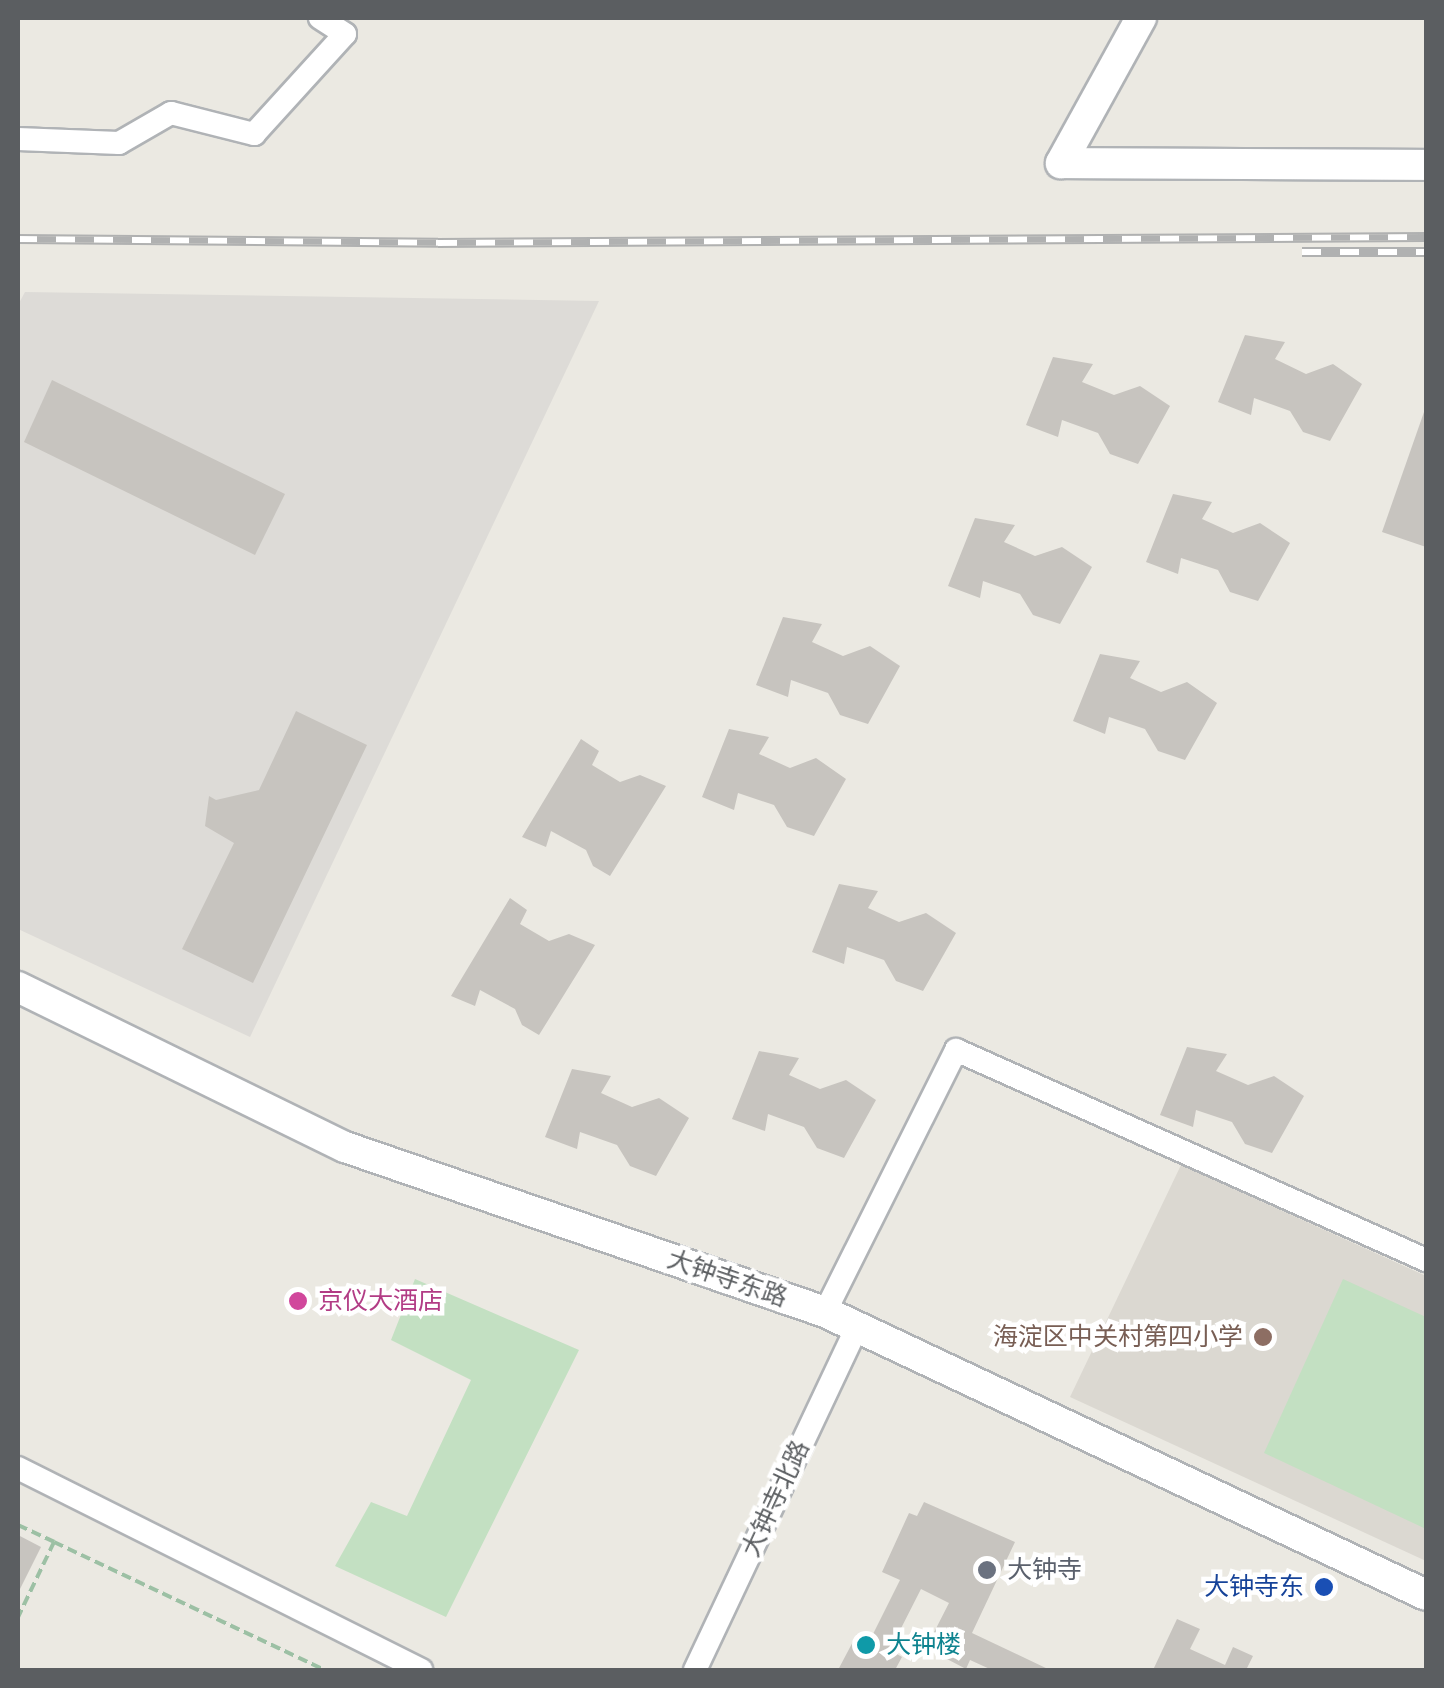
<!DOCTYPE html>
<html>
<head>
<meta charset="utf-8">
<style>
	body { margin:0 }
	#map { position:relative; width:1444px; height:1688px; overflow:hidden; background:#ebe9e2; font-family:Poppins,"Noto Sans SC",sans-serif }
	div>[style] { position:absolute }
	.industrial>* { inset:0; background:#dddbd7 }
	.education>* { inset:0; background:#dbd8d1 }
	.green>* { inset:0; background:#c3e0c2 }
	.building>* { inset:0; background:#c7c4bf }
	.path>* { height:4px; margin-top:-2px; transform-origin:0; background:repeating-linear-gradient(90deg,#9cc0a4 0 10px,transparent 0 15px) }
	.roads { filter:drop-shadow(2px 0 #b0b3b6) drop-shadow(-2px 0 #b0b3b6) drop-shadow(0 2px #b0b3b6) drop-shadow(0 -2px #b0b3b6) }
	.street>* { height:22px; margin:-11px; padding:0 11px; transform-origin:11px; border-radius:11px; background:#fff }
	.secondary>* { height:30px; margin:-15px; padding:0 15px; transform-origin:15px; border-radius:15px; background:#fff }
	.rail>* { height:10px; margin-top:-5px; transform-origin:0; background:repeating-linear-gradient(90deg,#fff 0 19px,#b0b1b1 0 38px); box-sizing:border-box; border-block:2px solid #b0b1b1 }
	.dots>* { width:28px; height:28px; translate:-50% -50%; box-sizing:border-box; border:5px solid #fff; border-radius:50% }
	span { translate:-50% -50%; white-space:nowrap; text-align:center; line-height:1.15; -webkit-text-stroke:9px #fff; paint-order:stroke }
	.street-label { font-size:25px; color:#5b5e61 }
	.hotel-label { font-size:25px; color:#b23c85 }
	.left { translate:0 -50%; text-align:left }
	.education-label { font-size:25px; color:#785e54 }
	.right { translate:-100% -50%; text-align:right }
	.worship-label { font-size:25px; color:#5b616d }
	.transit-label { font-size:25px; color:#164399 }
	.culture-label { font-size:25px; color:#0d838f }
	.frame { position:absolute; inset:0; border:20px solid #5b5e61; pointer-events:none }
</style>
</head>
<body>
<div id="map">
	<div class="industrial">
		<div style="clip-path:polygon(25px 292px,599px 301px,250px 1037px,18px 929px,18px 305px)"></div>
	</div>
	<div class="education">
		<div style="clip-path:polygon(1181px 1165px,1426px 1276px,1426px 1561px,1070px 1397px)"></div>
	</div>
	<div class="green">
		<div style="clip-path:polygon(415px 1279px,579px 1350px,446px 1617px,335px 1566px,371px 1502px,407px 1516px,471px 1380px,391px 1340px)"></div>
		<div style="clip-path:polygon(1343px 1279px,1426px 1317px,1426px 1529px,1264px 1453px)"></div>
	</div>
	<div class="building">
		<div style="clip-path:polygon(1245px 335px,1285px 342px,1275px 359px,1306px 374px,1333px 364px,1362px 384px,1330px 441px,1303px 432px,1290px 411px,1254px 398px,1251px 415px,1218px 402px)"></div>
		<div style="clip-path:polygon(1053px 357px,1093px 364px,1082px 382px,1114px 395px,1140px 386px,1170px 406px,1138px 464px,1110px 454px,1098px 433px,1062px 420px,1058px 437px,1026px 425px)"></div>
		<div style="clip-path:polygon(52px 380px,285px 494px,255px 555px,24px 442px)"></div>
		<div style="clip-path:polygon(1424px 412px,1426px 413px,1426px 547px,1382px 532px)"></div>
		<div style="clip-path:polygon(1173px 494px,1212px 502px,1202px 519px,1233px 533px,1260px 523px,1290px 543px,1258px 601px,1230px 592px,1218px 570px,1181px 558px,1178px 574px,1146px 562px)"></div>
		<div style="clip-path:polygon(975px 518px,1015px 525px,1004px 542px,1035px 556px,1062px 547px,1092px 567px,1060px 624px,1033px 615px,1020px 594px,983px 581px,980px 598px,948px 586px)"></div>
		<div style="clip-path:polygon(783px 617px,822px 624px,812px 642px,843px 656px,870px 646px,900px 666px,868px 724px,840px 715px,828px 693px,791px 680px,788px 697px,756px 685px)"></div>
		<div style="clip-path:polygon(1100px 654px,1140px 661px,1130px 678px,1161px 692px,1187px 682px,1217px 703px,1185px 760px,1158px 751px,1145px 729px,1109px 717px,1105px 734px,1073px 721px)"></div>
		<div style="clip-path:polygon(296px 711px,367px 745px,253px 983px,182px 949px,234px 843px,205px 826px,209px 796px,216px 800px,259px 790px)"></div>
		<div style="clip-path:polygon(729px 729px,769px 737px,759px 754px,790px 768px,816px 758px,846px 779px,814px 836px,787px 827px,774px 805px,738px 793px,734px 810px,702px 797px)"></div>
		<div style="clip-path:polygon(581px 739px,599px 751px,592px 765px,620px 782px,640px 775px,666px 786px,610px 876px,593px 866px,586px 850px,551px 831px,546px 847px,522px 837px)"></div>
		<div style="clip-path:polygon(839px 884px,878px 891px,868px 908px,899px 922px,926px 913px,956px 933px,923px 991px,896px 981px,884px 960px,847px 947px,844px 964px,812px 952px)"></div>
		<div style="clip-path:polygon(510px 898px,527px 910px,520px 924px,549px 941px,569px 934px,595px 945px,539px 1035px,522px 1025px,515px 1009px,480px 990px,475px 1006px,451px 996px)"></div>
		<div style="clip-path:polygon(1187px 1047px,1227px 1054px,1216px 1071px,1248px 1085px,1274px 1076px,1304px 1096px,1272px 1153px,1245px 1144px,1232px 1122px,1196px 1110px,1193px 1127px,1160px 1115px)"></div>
		<div style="clip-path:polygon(759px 1051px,799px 1058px,789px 1075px,820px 1089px,846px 1080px,876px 1100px,844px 1158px,817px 1148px,804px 1127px,768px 1114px,765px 1131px,732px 1119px)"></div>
		<div style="clip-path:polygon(572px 1069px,611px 1076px,601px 1093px,632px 1107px,659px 1098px,689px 1118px,656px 1176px,630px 1166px,617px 1145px,580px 1132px,577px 1149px,545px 1137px)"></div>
		<div style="clip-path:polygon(924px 1502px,1015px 1542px,972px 1633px,1050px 1670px,992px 1670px,970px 1660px,966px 1669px,926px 1648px,949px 1603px,921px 1589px,890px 1650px,902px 1657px,895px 1670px,838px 1670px,857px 1634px,870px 1640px,900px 1580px,882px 1572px,909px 1513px,917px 1516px)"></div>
		<div style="clip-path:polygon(18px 1535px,41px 1547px,18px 1593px)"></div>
		<div style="clip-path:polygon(1177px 1619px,1200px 1629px,1190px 1649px,1225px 1665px,1233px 1647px,1253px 1656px,1246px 1670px,1153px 1670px)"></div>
	</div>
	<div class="path">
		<div style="left:18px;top:1525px;width:40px;rotate:25deg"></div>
		<div style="left:54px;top:1542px;width:83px;rotate:115.6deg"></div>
		<div style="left:54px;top:1542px;width:300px;rotate:25.3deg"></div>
	</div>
	<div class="roads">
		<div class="street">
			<div style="left:18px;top:139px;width:101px;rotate:2.3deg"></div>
			<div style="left:119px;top:143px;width:60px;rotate:-30deg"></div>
			<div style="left:171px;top:113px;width:86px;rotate:14.2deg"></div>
			<div style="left:254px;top:134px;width:135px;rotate:-47.7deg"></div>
			<div style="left:345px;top:34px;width:30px;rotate:-147deg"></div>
			<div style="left:825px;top:1312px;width:293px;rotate:-63.4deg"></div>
			<div style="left:956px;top:1050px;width:515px;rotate:24.08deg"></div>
			<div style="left:18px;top:1468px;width:451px;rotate:26.6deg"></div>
			<div style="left:695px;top:1670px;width:378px;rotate:-64.7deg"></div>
		</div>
		<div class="secondary">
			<div style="left:1141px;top:18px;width:166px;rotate:118.9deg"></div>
			<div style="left:1061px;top:163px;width:365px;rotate:0.3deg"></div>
			<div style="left:18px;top:987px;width:364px;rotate:26.1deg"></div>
			<div style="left:345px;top:1147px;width:508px;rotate:18.97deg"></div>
			<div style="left:825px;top:1312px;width:664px;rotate:25.21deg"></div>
		</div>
	</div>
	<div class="rail">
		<div style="left:18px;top:239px;width:420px;rotate:0.5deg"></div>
		<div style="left:438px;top:243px;width:988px;rotate:-0.35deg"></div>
		<div style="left:1302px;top:252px;width:124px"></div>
	</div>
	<div class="dots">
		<div style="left:298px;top:1301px;background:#d1479c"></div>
		<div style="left:1263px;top:1337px;background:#8d6e63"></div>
		<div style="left:987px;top:1570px;background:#6b7280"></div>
		<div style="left:1324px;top:1587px;background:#1a4fb4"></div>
		<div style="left:866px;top:1645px;background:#0f9aa8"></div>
	</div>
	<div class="street-label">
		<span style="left:727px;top:1279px;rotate:19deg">大钟寺东路</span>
		<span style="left:776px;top:1499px;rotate:-65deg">大钟寺北路</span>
	</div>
	<div class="hotel-label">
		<span class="left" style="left:318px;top:1301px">京仪大酒店</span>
	</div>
	<div class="education-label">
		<span class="right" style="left:1243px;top:1337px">海淀区中关村第四小学</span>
	</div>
	<div class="worship-label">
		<span class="left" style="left:1007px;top:1570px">大钟寺</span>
	</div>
	<div class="transit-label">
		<span class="right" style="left:1304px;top:1587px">大钟寺东</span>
	</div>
	<div class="culture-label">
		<span class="left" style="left:886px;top:1645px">大钟楼</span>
	</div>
	<div class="frame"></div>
</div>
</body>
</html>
